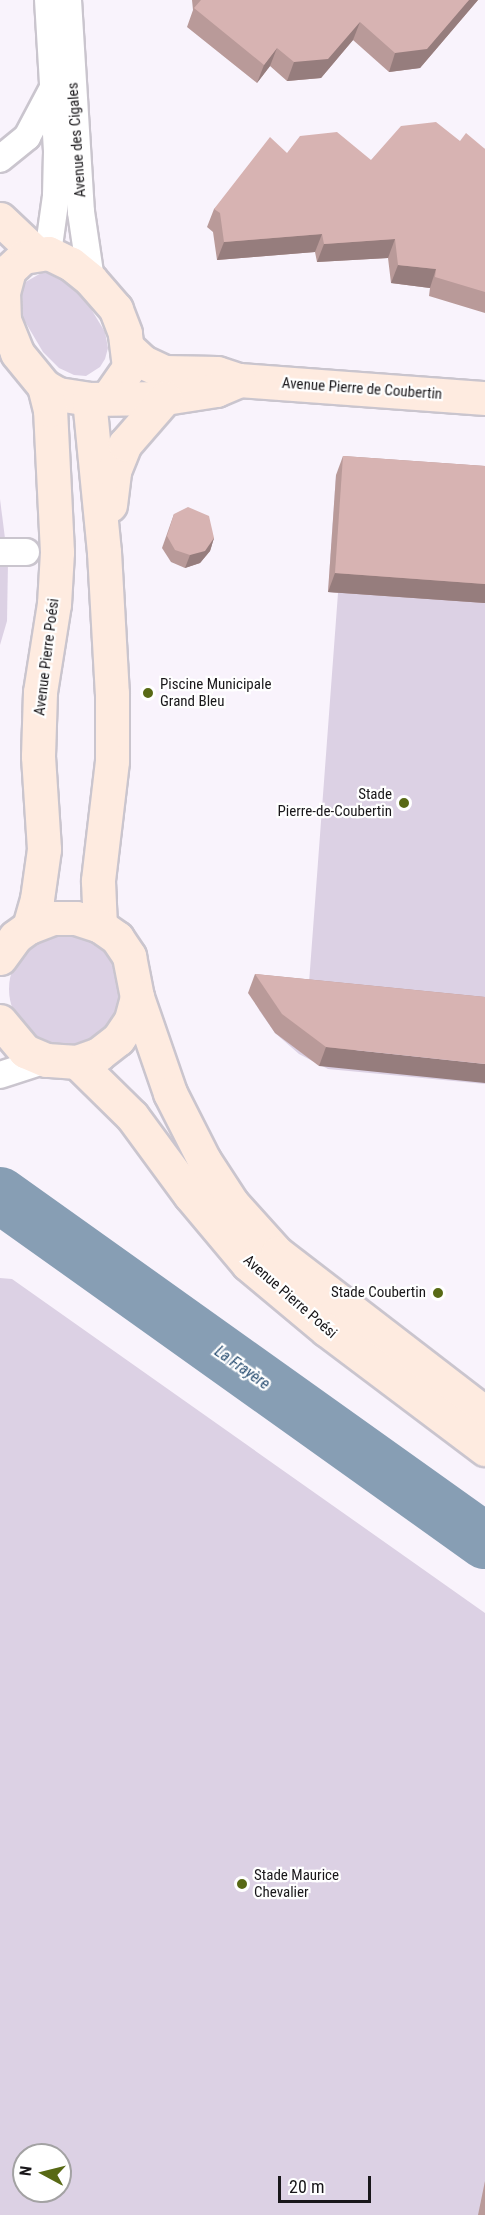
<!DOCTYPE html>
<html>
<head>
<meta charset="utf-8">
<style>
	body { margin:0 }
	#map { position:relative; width:485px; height:2215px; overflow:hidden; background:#f9f3fc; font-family:"Roboto Condensed",sans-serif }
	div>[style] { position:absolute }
	.green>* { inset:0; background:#dcd1e4 }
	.round { border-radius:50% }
	.river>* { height:56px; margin:-28px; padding:0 28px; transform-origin:28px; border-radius:28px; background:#879eb4 }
	.roads { filter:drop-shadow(2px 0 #cac5ce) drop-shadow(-2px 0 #cac5ce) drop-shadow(0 2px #cac5ce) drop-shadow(0 -2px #cac5ce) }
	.street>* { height:26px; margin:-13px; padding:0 13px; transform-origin:13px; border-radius:13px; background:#fff }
	.secondary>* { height:33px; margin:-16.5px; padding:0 16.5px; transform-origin:16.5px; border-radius:16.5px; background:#feebe0 }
	.wall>* { inset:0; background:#b99a99 }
	.shaded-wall>* { inset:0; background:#967d7d }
	.building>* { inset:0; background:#d7b3b2 }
	.dots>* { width:16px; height:16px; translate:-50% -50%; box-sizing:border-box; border:3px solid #fff; border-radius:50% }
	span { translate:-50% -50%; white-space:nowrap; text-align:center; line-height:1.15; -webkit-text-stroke:4.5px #fff; paint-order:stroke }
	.street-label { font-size:15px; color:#19171a }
	.poi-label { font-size:15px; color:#19171a }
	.left { translate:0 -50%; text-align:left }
	.right { translate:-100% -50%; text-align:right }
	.water-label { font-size:16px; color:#2b5073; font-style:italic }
	.north { position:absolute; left:12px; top:2143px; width:60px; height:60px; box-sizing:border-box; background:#fff; border:2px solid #a3a2a3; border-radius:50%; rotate:277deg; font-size:16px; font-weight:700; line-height:24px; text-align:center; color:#19171a }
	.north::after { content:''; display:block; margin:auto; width:21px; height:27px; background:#586915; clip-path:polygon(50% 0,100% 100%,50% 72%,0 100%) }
	.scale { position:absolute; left:278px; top:2176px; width:93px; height:27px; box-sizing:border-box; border:3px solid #19171a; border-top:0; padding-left:8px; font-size:18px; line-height:21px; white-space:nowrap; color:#19171a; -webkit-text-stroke:4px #fff; paint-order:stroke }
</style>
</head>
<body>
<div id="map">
	<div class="green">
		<div style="clip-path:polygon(43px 272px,67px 279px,82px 294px,105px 332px,108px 348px,105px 359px,100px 367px,86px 376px,74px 375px,59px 368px,43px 352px,20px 313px,22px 284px)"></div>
		<div style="clip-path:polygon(336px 475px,485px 486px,485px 1084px,328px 1069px,299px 1054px,275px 1033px,259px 1010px,255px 993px,309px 983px,338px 593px,328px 592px)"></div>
		<div style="clip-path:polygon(0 499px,8px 562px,7px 621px,0 645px)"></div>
		<div class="round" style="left:9px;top:933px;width:112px;height:112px"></div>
		<div style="clip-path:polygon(evenodd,0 1278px,12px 1279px,485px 1613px,485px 2215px,0 2215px,0 1278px,24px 2155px,60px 2155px,60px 2191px,24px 2191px,24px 2155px)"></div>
	</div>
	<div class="river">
		<div style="left:0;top:1195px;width:596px;rotate:35.5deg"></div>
	</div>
	<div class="roads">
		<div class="street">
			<div style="left:68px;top:0;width:212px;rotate:86.5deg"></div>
			<div style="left:81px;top:212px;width:69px;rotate:81.6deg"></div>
			<div style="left:0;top:159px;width:35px;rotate:-39deg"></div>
			<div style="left:27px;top:137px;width:55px;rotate:-62deg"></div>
			<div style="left:48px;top:253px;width:58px;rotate:-82deg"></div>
			<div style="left:56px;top:196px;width:45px;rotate:-88.7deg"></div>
			<div style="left:57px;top:151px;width:151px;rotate:-93.4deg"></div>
			<div style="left:0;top:552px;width:26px"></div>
			<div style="left:0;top:1075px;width:48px;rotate:-18.1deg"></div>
		</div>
		<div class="secondary">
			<div style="left:0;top:219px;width:48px;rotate:43.3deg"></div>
			<div style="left:128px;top:348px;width:21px;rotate:43deg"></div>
			<div style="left:143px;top:362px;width:23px;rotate:25deg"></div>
			<div style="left:164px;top:372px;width:53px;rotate:1.1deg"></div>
			<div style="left:217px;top:373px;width:23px;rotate:18deg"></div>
			<div style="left:239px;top:380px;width:247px;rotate:4.2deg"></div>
			<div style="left:109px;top:396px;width:35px;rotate:-55deg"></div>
			<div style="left:129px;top:367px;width:34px;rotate:-97deg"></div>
			<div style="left:125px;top:333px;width:26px;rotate:-111deg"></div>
			<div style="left:116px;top:309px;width:38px;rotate:-131deg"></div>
			<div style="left:91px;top:280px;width:26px;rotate:-141deg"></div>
			<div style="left:71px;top:264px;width:25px;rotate:-154deg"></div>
			<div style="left:48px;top:253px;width:25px;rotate:171deg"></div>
			<div style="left:23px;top:257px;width:19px;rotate:137deg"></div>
			<div style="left:9px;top:270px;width:23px;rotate:105deg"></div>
			<div style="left:3px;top:292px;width:28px;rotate:88deg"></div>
			<div style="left:4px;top:320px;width:35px;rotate:68deg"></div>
			<div style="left:17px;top:353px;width:43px;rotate:50.7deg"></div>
			<div style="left:44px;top:386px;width:16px;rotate:30deg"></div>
			<div style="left:58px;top:394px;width:31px;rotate:9deg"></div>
			<div style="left:89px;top:399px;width:76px;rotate:-0.8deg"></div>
			<div style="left:165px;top:398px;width:52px;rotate:-8.9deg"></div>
			<div style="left:216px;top:390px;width:25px;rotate:-23deg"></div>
			<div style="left:89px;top:399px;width:154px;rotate:84.4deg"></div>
			<div style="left:104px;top:552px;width:141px;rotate:86.8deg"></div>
			<div style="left:112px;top:693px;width:68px;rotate:90deg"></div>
			<div style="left:112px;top:761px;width:121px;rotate:96.7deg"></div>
			<div style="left:98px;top:881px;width:45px;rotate:87.5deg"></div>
			<div style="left:110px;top:505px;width:34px;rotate:-83deg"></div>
			<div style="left:114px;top:471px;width:29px;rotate:-68deg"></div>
			<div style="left:125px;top:444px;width:61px;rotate:-49deg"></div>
			<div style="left:29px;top:927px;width:29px;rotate:-74deg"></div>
			<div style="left:37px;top:899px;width:50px;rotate:-82deg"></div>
			<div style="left:44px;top:849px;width:93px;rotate:-93.7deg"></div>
			<div style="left:38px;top:756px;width:64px;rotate:-88.2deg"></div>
			<div style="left:40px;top:692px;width:89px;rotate:-81deg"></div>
			<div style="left:54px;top:604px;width:52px;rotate:-86.7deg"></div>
			<div style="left:57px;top:552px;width:142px;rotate:-92.8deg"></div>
			<div style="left:50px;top:410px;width:25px;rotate:-104deg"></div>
			<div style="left:0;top:958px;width:26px;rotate:-54deg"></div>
			<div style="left:15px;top:937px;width:17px;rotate:-36deg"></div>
			<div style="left:29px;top:927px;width:25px;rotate:-21deg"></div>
			<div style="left:52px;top:918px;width:24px"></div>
			<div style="left:76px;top:918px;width:25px;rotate:18deg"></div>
			<div style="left:100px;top:926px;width:21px;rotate:35deg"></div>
			<div style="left:117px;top:938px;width:22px;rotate:56deg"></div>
			<div style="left:129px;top:956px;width:42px;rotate:79deg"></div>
			<div style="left:137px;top:997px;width:24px;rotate:105deg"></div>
			<div style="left:131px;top:1020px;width:23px;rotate:124deg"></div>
			<div style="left:118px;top:1039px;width:24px;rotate:142deg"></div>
			<div style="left:99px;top:1054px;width:23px;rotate:160deg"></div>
			<div style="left:77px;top:1062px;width:31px;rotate:-176deg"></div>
			<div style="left:46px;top:1060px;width:23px;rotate:-157deg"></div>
			<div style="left:25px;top:1051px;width:39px;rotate:-130deg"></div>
			<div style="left:137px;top:997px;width:102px;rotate:71deg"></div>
			<div style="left:170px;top:1093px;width:75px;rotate:63.1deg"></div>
			<div style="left:204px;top:1160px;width:51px;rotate:56.9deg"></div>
			<div style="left:232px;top:1203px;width:67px;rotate:48deg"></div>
			<div style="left:277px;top:1253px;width:262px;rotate:37.6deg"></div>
			<div style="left:77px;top:1062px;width:77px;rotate:44.5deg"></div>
			<div style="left:132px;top:1116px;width:98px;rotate:53.7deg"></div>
			<div style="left:190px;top:1195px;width:90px;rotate:50deg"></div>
			<div style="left:248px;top:1264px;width:103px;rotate:39.9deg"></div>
			<div style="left:327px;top:1330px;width:198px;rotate:37deg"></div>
		</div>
	</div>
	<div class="wall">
		<div style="clip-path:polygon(192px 0,478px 0,420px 68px,389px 72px,353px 40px,321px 78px,287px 81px,270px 66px,257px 83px,187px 27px,193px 10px)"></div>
		<div style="clip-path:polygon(460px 141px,485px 149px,485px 313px,429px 296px,430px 288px,391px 283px,388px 258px,317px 262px,315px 252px,217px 260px,213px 232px,207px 227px,214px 209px,287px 153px,371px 160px)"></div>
		<div style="clip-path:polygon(343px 456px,485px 466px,485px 603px,328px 592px,336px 475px)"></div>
		<div style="clip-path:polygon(174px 514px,214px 538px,210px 551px,200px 563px,185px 568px,171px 562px,162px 548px)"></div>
		<div style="clip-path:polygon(255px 974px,485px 997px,319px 1066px,275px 1033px,248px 993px)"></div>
		<div style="clip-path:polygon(485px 2181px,485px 2215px,478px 2215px)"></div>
	</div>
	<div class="shaded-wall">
		<div style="clip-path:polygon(469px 0,478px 0,420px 68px,389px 72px,395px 53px)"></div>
		<div style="clip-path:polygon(360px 22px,353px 40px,321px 78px,287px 81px,294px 62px)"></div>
		<div style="clip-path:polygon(277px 48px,270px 66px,257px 83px,264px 65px)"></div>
		<div style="clip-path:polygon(322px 234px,315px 252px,217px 260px,224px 242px)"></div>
		<div style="clip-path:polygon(395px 239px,388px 258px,317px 262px,324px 244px)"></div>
		<div style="clip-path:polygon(398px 265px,436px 269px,430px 288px,391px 283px)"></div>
		<div style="clip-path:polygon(214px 538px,210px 551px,200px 563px,185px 568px,190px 555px)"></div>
		<div style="clip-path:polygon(335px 573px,485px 584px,485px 603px,328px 592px)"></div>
		<div style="clip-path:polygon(326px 1047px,485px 1064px,485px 1083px,319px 1066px)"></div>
	</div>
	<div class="building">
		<div style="clip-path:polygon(201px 0,469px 0,427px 49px,395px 53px,360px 22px,328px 59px,294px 62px,277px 48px,264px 65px,194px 8px)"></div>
		<div style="clip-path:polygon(436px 122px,460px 141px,466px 133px,485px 149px,485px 292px,435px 277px,436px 269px,398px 265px,395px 239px,324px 244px,322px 234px,224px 242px,220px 213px,214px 209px,270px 137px,287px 153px,300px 136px,337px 132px,371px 160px,401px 126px)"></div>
		<div style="clip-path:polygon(343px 456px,485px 466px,485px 584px,335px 573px)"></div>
		<div style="clip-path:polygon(188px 507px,209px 516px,214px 538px,205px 551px,190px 555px,175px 550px,167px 536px,174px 514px)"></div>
		<div style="clip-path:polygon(255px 974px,485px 997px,485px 1064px,326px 1047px,282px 1014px)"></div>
	</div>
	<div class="dots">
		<div style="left:148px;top:693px;background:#586915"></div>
		<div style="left:404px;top:803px;background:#586915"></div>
		<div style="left:438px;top:1293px;background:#586915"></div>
		<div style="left:242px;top:1884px;background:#586915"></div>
	</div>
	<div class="street-label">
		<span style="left:77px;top:140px;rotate:-94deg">Avenue des Cigales</span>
		<span style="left:362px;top:389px;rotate:4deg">Avenue Pierre de Coubertin</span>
		<span style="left:47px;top:657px;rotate:-83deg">Avenue Pierre Poési</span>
		<span style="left:290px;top:1297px;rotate:41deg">Avenue Pierre Poési</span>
	</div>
	<div class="poi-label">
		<span class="left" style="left:160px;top:693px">Piscine Municipale<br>Grand Bleu</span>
		<span class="right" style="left:392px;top:803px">Stade<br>Pierre-de-Coubertin</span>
		<span class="right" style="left:426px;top:1293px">Stade Coubertin</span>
		<span class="left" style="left:254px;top:1884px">Stade Maurice<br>Chevalier</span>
	</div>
	<div class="water-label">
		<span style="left:242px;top:1368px;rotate:35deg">La Frayère</span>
	</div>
	<div class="north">N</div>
	<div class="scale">20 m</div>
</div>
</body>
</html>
